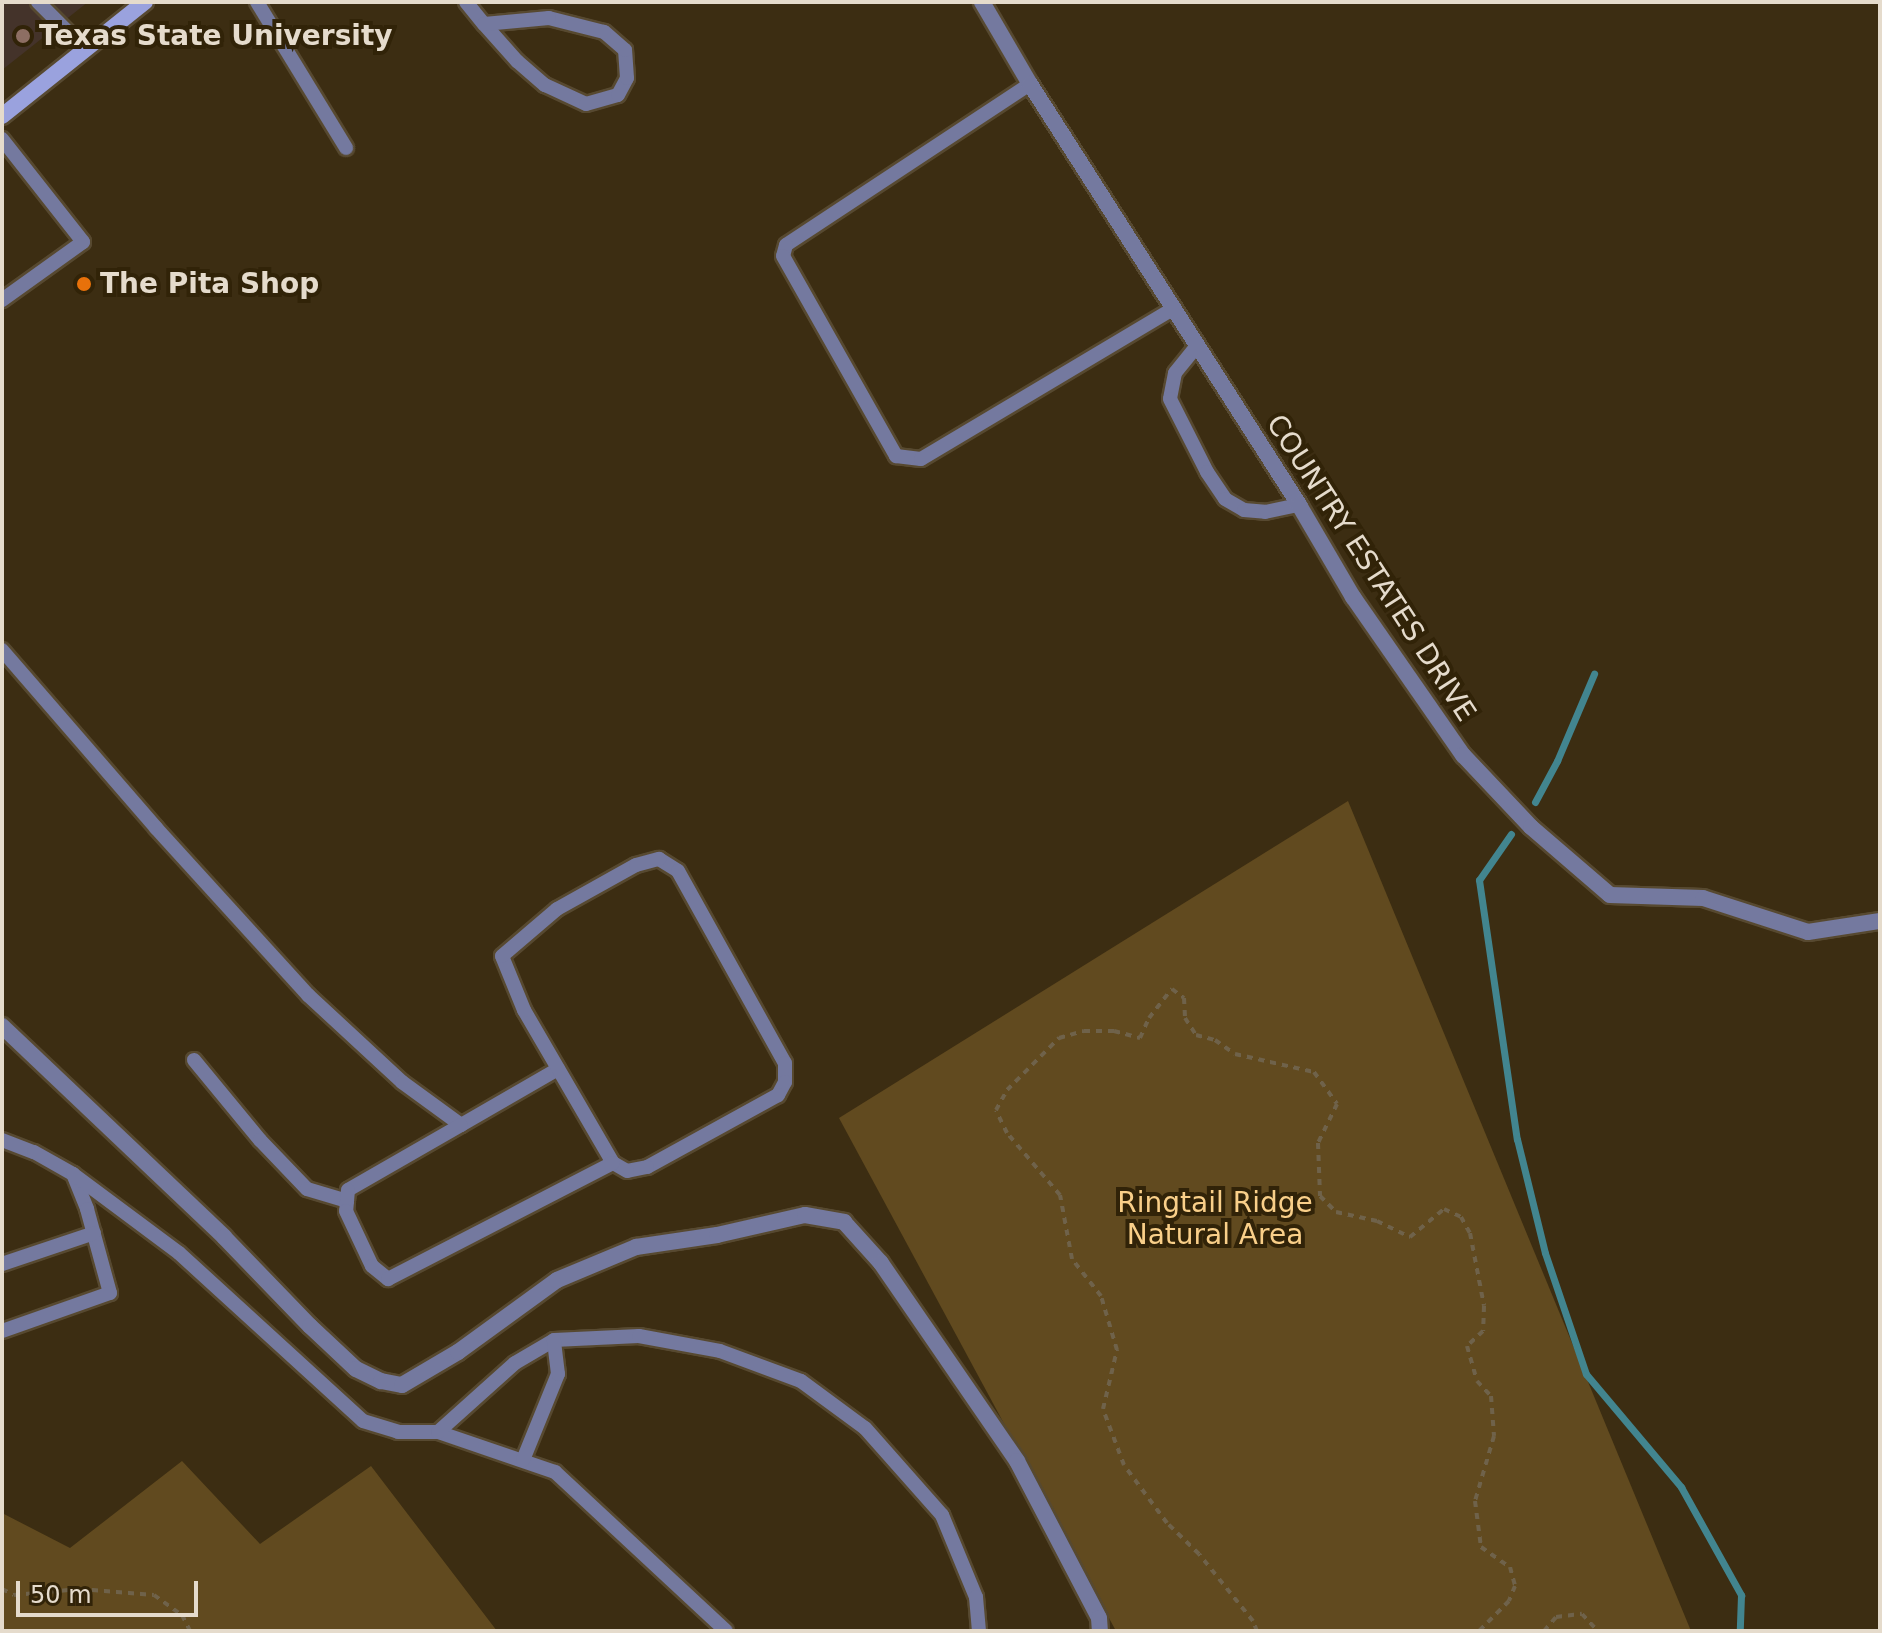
<!DOCTYPE html>
<html>
<head>
<meta charset="utf-8">
<style>
	body { margin:0 }
	#map { position:relative; width:1882px; height:1633px; overflow:hidden; background:#3c2d12; font-family:"DejaVu Sans",sans-serif }
	div>[style] { position:absolute }
	.education>* { inset:0; background:#44332a }
	.green>* { inset:0; background:#614a1f }
	.stream>* { height:7px; margin:-3.5px; padding:0 3.5px; transform-origin:3.5px; border-radius:3.5px; background:#42858f }
	.path>* { height:4px; margin-top:-2px; transform-origin:0; background:repeating-linear-gradient(90deg,#6f624a 0 6px,transparent 0 12px) }
	.roads { filter:drop-shadow(2px 0 #574930) drop-shadow(-2px 0 #574930) drop-shadow(0 2px #574930) drop-shadow(0 -2px #574930) }
	.lane>* { height:14px; margin:-7px; padding:0 7px; transform-origin:7px; border-radius:7px; background:#74799f }
	.street>* { height:16px; margin:-8px; padding:0 8px; transform-origin:8px; border-radius:8px; background:#74799f }
	.secondary>* { height:16px; margin:-8px; padding:0 8px; transform-origin:8px; border-radius:8px; background:#9aa2de }
	.dots>* { width:22px; height:22px; translate:-50% -50%; box-sizing:border-box; border:4px solid #312308; border-radius:50% }
	span { translate:-50% -50%; white-space:nowrap; text-align:center; line-height:1.15; -webkit-text-stroke:8px #312308; paint-order:stroke }
	.poi-label { font-size:28px; color:#e5dbcc; font-weight:700 }
	.left { translate:0 -50%; text-align:left }
	.street-label { font-size:28px; color:#e5dbcc }
	.park-label { font-size:28px; color:#f9cf89 }
	.frame { position:absolute; inset:0; border:4px solid #e5dbcc; pointer-events:none }
	.scale { position:absolute; left:16px; top:1581px; width:182px; height:36px; box-sizing:border-box; border:4px solid #e5dbcc; border-top:0; padding-left:10px; font-size:24px; line-height:28px; white-space:nowrap; color:#e5dbcc; -webkit-text-stroke:6px #312308; paint-order:stroke }
</style>
</head>
<body>
<div id="map">
	<div class="education">
		<div style="clip-path:polygon(2px 2px,88px 2px,2px 70px)"></div>
	</div>
	<div class="green">
		<div style="clip-path:polygon(1348px 801px,1691px 1631px,1116px 1631px,839px 1118px)"></div>
		<div style="clip-path:polygon(182px 1461px,260px 1544px,371px 1466px,497px 1631px,2px 1631px,2px 1513px,70px 1548px)"></div>
	</div>
	<div class="stream">
		<div style="left:1535px;top:802px;width:47px;rotate:-61.8deg"></div>
		<div style="left:1557px;top:761px;width:95px;rotate:-67deg"></div>
		<div style="left:1511px;top:834px;width:56px;rotate:124.8deg"></div>
		<div style="left:1479px;top:880px;width:262px;rotate:81.7deg"></div>
		<div style="left:1517px;top:1139px;width:117px;rotate:76.2deg"></div>
		<div style="left:1545px;top:1253px;width:128px;rotate:71.3deg"></div>
		<div style="left:1586px;top:1374px;width:148px;rotate:49.9deg"></div>
		<div style="left:1681px;top:1487px;width:124px;rotate:60.9deg"></div>
		<div style="left:1741px;top:1595px;width:36px;rotate:92deg"></div>
	</div>
	<div class="path">
		<div style="left:2px;top:1589px;width:13px;rotate:27deg"></div>
		<div style="left:14px;top:1595px;width:66px;rotate:-5.2deg"></div>
		<div style="left:80px;top:1589px;width:74px;rotate:4.6deg"></div>
		<div style="left:154px;top:1595px;width:34px;rotate:36deg"></div>
		<div style="left:182px;top:1615px;width:18px;rotate:63deg"></div>
		<div style="left:1257px;top:1631px;width:11px;rotate:-112deg"></div>
		<div style="left:1253px;top:1621px;width:86px;rotate:-128.9deg"></div>
		<div style="left:1199px;top:1554px;width:45px;rotate:-135.9deg"></div>
		<div style="left:1167px;top:1523px;width:72px;rotate:-126.6deg"></div>
		<div style="left:1124px;top:1465px;width:60px;rotate:-110.6deg"></div>
		<div style="left:1103px;top:1409px;width:61px;rotate:-76.7deg"></div>
		<div style="left:1117px;top:1350px;width:56px;rotate:-106.5deg"></div>
		<div style="left:1101px;top:1296px;width:47px;rotate:-128.1deg"></div>
		<div style="left:1072px;top:1259px;width:65px;rotate:-100.6deg"></div>
		<div style="left:1060px;top:1195px;width:82px;rotate:-130.5deg"></div>
		<div style="left:1007px;top:1133px;width:25px;rotate:-116deg"></div>
		<div style="left:996px;top:1110px;width:23px;rotate:-61deg"></div>
		<div style="left:1007px;top:1090px;width:74px;rotate:-45deg"></div>
		<div style="left:1059px;top:1038px;width:26px;rotate:-16deg"></div>
		<div style="left:1084px;top:1031px;width:30px"></div>
		<div style="left:1114px;top:1031px;width:27px;rotate:15deg"></div>
		<div style="left:1140px;top:1038px;width:22px;rotate:-66deg"></div>
		<div style="left:1149px;top:1018px;width:37px;rotate:-52deg"></div>
		<div style="left:1172px;top:989px;width:15px;rotate:37deg"></div>
		<div style="left:1184px;top:998px;width:20px;rotate:87deg"></div>
		<div style="left:1185px;top:1018px;width:20px;rotate:57deg"></div>
		<div style="left:1196px;top:1035px;width:20px;rotate:15deg"></div>
		<div style="left:1215px;top:1040px;width:24px;rotate:35deg"></div>
		<div style="left:1235px;top:1054px;width:81px;rotate:12.8deg"></div>
		<div style="left:1314px;top:1072px;width:39px;rotate:54deg"></div>
		<div style="left:1337px;top:1104px;width:43px;rotate:116deg"></div>
		<div style="left:1318px;top:1143px;width:53px;rotate:87.8deg"></div>
		<div style="left:1320px;top:1196px;width:23px;rotate:45deg"></div>
		<div style="left:1336px;top:1212px;width:42px;rotate:12.4deg"></div>
		<div style="left:1377px;top:1221px;width:37px;rotate:26deg"></div>
		<div style="left:1410px;top:1237px;width:44px;rotate:-39.5deg"></div>
		<div style="left:1444px;top:1209px;width:19px;rotate:25deg"></div>
		<div style="left:1461px;top:1217px;width:18px;rotate:61deg"></div>
		<div style="left:1470px;top:1233px;width:74px;rotate:79.1deg"></div>
		<div style="left:1484px;top:1306px;width:25px;rotate:92deg"></div>
		<div style="left:1483px;top:1331px;width:22px;rotate:137deg"></div>
		<div style="left:1467px;top:1346px;width:36px;rotate:74deg"></div>
		<div style="left:1477px;top:1381px;width:21px;rotate:47deg"></div>
		<div style="left:1491px;top:1396px;width:40px;rotate:85.7deg"></div>
		<div style="left:1494px;top:1436px;width:68px;rotate:106.3deg"></div>
		<div style="left:1475px;top:1501px;width:46px;rotate:82.6deg"></div>
		<div style="left:1481px;top:1547px;width:35px;rotate:35deg"></div>
		<div style="left:1510px;top:1567px;width:20px;rotate:75deg"></div>
		<div style="left:1515px;top:1586px;width:16px;rotate:112deg"></div>
		<div style="left:1509px;top:1601px;width:42px;rotate:135deg"></div>
		<div style="left:1544px;top:1631px;width:18px;rotate:-49deg"></div>
		<div style="left:1556px;top:1617px;width:26px;rotate:-7deg"></div>
		<div style="left:1582px;top:1614px;width:23px;rotate:47deg"></div>
	</div>
	<div class="roads">
		<div class="lane">
			<div style="left:38px;top:2px;width:66px;rotate:45deg"></div>
			<div style="left:257px;top:2px;width:171px;rotate:58.6deg"></div>
			<div style="left:466px;top:2px;width:28px;rotate:51deg"></div>
			<div style="left:484px;top:24px;width:50px;rotate:48.3deg"></div>
			<div style="left:517px;top:61px;width:37px;rotate:41deg"></div>
			<div style="left:545px;top:85px;width:45px;rotate:24.9deg"></div>
			<div style="left:586px;top:104px;width:33px;rotate:-16deg"></div>
			<div style="left:618px;top:95px;width:19px;rotate:-62deg"></div>
			<div style="left:627px;top:78px;width:28px;rotate:-94deg"></div>
			<div style="left:625px;top:50px;width:28px;rotate:-139deg"></div>
			<div style="left:604px;top:32px;width:57px;rotate:-165.7deg"></div>
			<div style="left:549px;top:18px;width:65px;rotate:174.7deg"></div>
			<div style="left:1030px;top:84px;width:292px;rotate:146.6deg"></div>
			<div style="left:786px;top:245px;width:11px;rotate:105deg"></div>
			<div style="left:783px;top:256px;width:230px;rotate:60.5deg"></div>
			<div style="left:896px;top:456px;width:25px;rotate:7deg"></div>
			<div style="left:921px;top:459px;width:293px;rotate:-30.8deg"></div>
			<div style="left:2px;top:139px;width:131px;rotate:51.8deg"></div>
			<div style="left:83px;top:242px;width:100px;rotate:144.4deg"></div>
			<div style="left:1196px;top:347px;width:33px;rotate:129deg"></div>
			<div style="left:1175px;top:373px;width:26px;rotate:101deg"></div>
			<div style="left:1170px;top:399px;width:82px;rotate:63.1deg"></div>
			<div style="left:1207px;top:472px;width:32px;rotate:56deg"></div>
			<div style="left:1225px;top:499px;width:22px;rotate:30deg"></div>
			<div style="left:1244px;top:510px;width:21px;rotate:5deg"></div>
			<div style="left:1265px;top:512px;width:35px;rotate:-12deg"></div>
			<div style="left:2px;top:650px;width:235px;rotate:49.1deg"></div>
			<div style="left:156px;top:828px;width:226px;rotate:47.7deg"></div>
			<div style="left:308px;top:995px;width:128px;rotate:42.8deg"></div>
			<div style="left:402px;top:1082px;width:73px;rotate:36.1deg"></div>
			<div style="left:461px;top:1125px;width:112px;rotate:-30deg"></div>
			<div style="left:659px;top:859px;width:22px;rotate:32deg"></div>
			<div style="left:678px;top:871px;width:220px;rotate:60.9deg"></div>
			<div style="left:785px;top:1063px;width:19px;rotate:90deg"></div>
			<div style="left:785px;top:1082px;width:15px;rotate:118deg"></div>
			<div style="left:778px;top:1095px;width:149px;rotate:151.2deg"></div>
			<div style="left:647px;top:1167px;width:20px;rotate:169deg"></div>
			<div style="left:627px;top:1171px;width:16px;rotate:-150deg"></div>
			<div style="left:613px;top:1163px;width:177px;rotate:-120.2deg"></div>
			<div style="left:524px;top:1010px;width:58px;rotate:-112.2deg"></div>
			<div style="left:502px;top:956px;width:72px;rotate:-40.5deg"></div>
			<div style="left:557px;top:909px;width:90px;rotate:-29.1deg"></div>
			<div style="left:636px;top:865px;width:24px;rotate:-15deg"></div>
			<div style="left:194px;top:1060px;width:104px;rotate:50.5deg"></div>
			<div style="left:260px;top:1140px;width:68px;rotate:46.2deg"></div>
			<div style="left:307px;top:1189px;width:42px;rotate:16.7deg"></div>
			<div style="left:461px;top:1125px;width:130px;rotate:150.1deg"></div>
			<div style="left:348px;top:1190px;width:21px;rotate:95deg"></div>
			<div style="left:346px;top:1211px;width:61px;rotate:64.7deg"></div>
			<div style="left:372px;top:1266px;width:21px;rotate:39deg"></div>
			<div style="left:388px;top:1279px;width:253px;rotate:-27.3deg"></div>
			<div style="left:2px;top:1140px;width:34px;rotate:21deg"></div>
			<div style="left:34px;top:1152px;width:45px;rotate:29.4deg"></div>
			<div style="left:73px;top:1174px;width:38px;rotate:68deg"></div>
			<div style="left:87px;top:1209px;width:87px;rotate:74.7deg"></div>
			<div style="left:110px;top:1293px;width:114px;rotate:160.6deg"></div>
			<div style="left:73px;top:1174px;width:132px;rotate:36.7deg"></div>
			<div style="left:179px;top:1253px;width:249px;rotate:42.4deg"></div>
			<div style="left:363px;top:1421px;width:37px;rotate:17deg"></div>
			<div style="left:398px;top:1432px;width:40px"></div>
			<div style="left:438px;top:1432px;width:124px;rotate:18.9deg"></div>
			<div style="left:555px;top:1472px;width:233px;rotate:42.9deg"></div>
			<div style="left:2px;top:1264px;width:97px;rotate:-18.6deg"></div>
			<div style="left:438px;top:1432px;width:103px;rotate:-41.9deg"></div>
			<div style="left:515px;top:1363px;width:45px;rotate:-30.5deg"></div>
			<div style="left:554px;top:1340px;width:85px;rotate:-2.7deg"></div>
			<div style="left:639px;top:1336px;width:82px;rotate:10.5deg"></div>
			<div style="left:720px;top:1351px;width:86px;rotate:20.3deg"></div>
			<div style="left:801px;top:1381px;width:79px;rotate:36.3deg"></div>
			<div style="left:865px;top:1428px;width:116px;rotate:48.5deg"></div>
			<div style="left:942px;top:1515px;width:89px;rotate:67.5deg"></div>
			<div style="left:976px;top:1597px;width:34px;rotate:85deg"></div>
			<div style="left:523px;top:1460px;width:93px;rotate:-67.9deg"></div>
			<div style="left:558px;top:1374px;width:34px;rotate:-97deg"></div>
		</div>
		<div class="street">
			<div style="left:982px;top:2px;width:95px;rotate:59.7deg"></div>
			<div style="left:1030px;top:84px;width:500px;rotate:57.4deg"></div>
			<div style="left:1299px;top:505px;width:107px;rotate:59.6deg"></div>
			<div style="left:1353px;top:597px;width:193px;rotate:55.2deg"></div>
			<div style="left:1463px;top:755px;width:99px;rotate:46.6deg"></div>
			<div style="left:1531px;top:827px;width:104px;rotate:40.7deg"></div>
			<div style="left:1610px;top:895px;width:93px;rotate:1.8deg"></div>
			<div style="left:1703px;top:898px;width:110px;rotate:17.9deg"></div>
			<div style="left:1808px;top:932px;width:73px;rotate:-8.7deg"></div>
			<div style="left:2px;top:1026px;width:306px;rotate:43.5deg"></div>
			<div style="left:224px;top:1237px;width:124px;rotate:46deg"></div>
			<div style="left:310px;top:1326px;width:63px;rotate:43.1deg"></div>
			<div style="left:356px;top:1369px;width:28px;rotate:26deg"></div>
			<div style="left:381px;top:1381px;width:21px;rotate:11deg"></div>
			<div style="left:402px;top:1385px;width:65px;rotate:-30.5deg"></div>
			<div style="left:458px;top:1352px;width:122px;rotate:-36deg"></div>
			<div style="left:557px;top:1280px;width:86px;rotate:-22.7deg"></div>
			<div style="left:636px;top:1247px;width:82px;rotate:-8.4deg"></div>
			<div style="left:717px;top:1235px;width:90px;rotate:-12.8deg"></div>
			<div style="left:805px;top:1215px;width:40px;rotate:10deg"></div>
			<div style="left:844px;top:1222px;width:55px;rotate:47.9deg"></div>
			<div style="left:881px;top:1263px;width:240px;rotate:55.5deg"></div>
			<div style="left:1017px;top:1461px;width:177px;rotate:62.4deg"></div>
			<div style="left:1099px;top:1618px;width:13px;rotate:86deg"></div>
		</div>
		<div class="secondary">
			<div style="left:2px;top:116px;width:183px;rotate:-38.6deg"></div>
		</div>
	</div>
	<div class="dots">
		<div style="left:23px;top:36px;background:#8d6e63"></div>
		<div style="left:84px;top:284px;background:#e8710a"></div>
	</div>
	<div class="poi-label">
		<span class="left" style="left:39px;top:36px">Texas State University</span>
		<span class="left" style="left:100px;top:284px">The Pita Shop</span>
	</div>
	<div class="street-label">
		<span style="left:1371px;top:568px;rotate:57deg">COUNTRY ESTATES DRIVE</span>
	</div>
	<div class="park-label">
		<span style="left:1215px;top:1219px">Ringtail Ridge<br>Natural Area</span>
	</div>
	<div class="frame"></div>
	<div class="scale">50 m</div>
</div>
</body>
</html>
